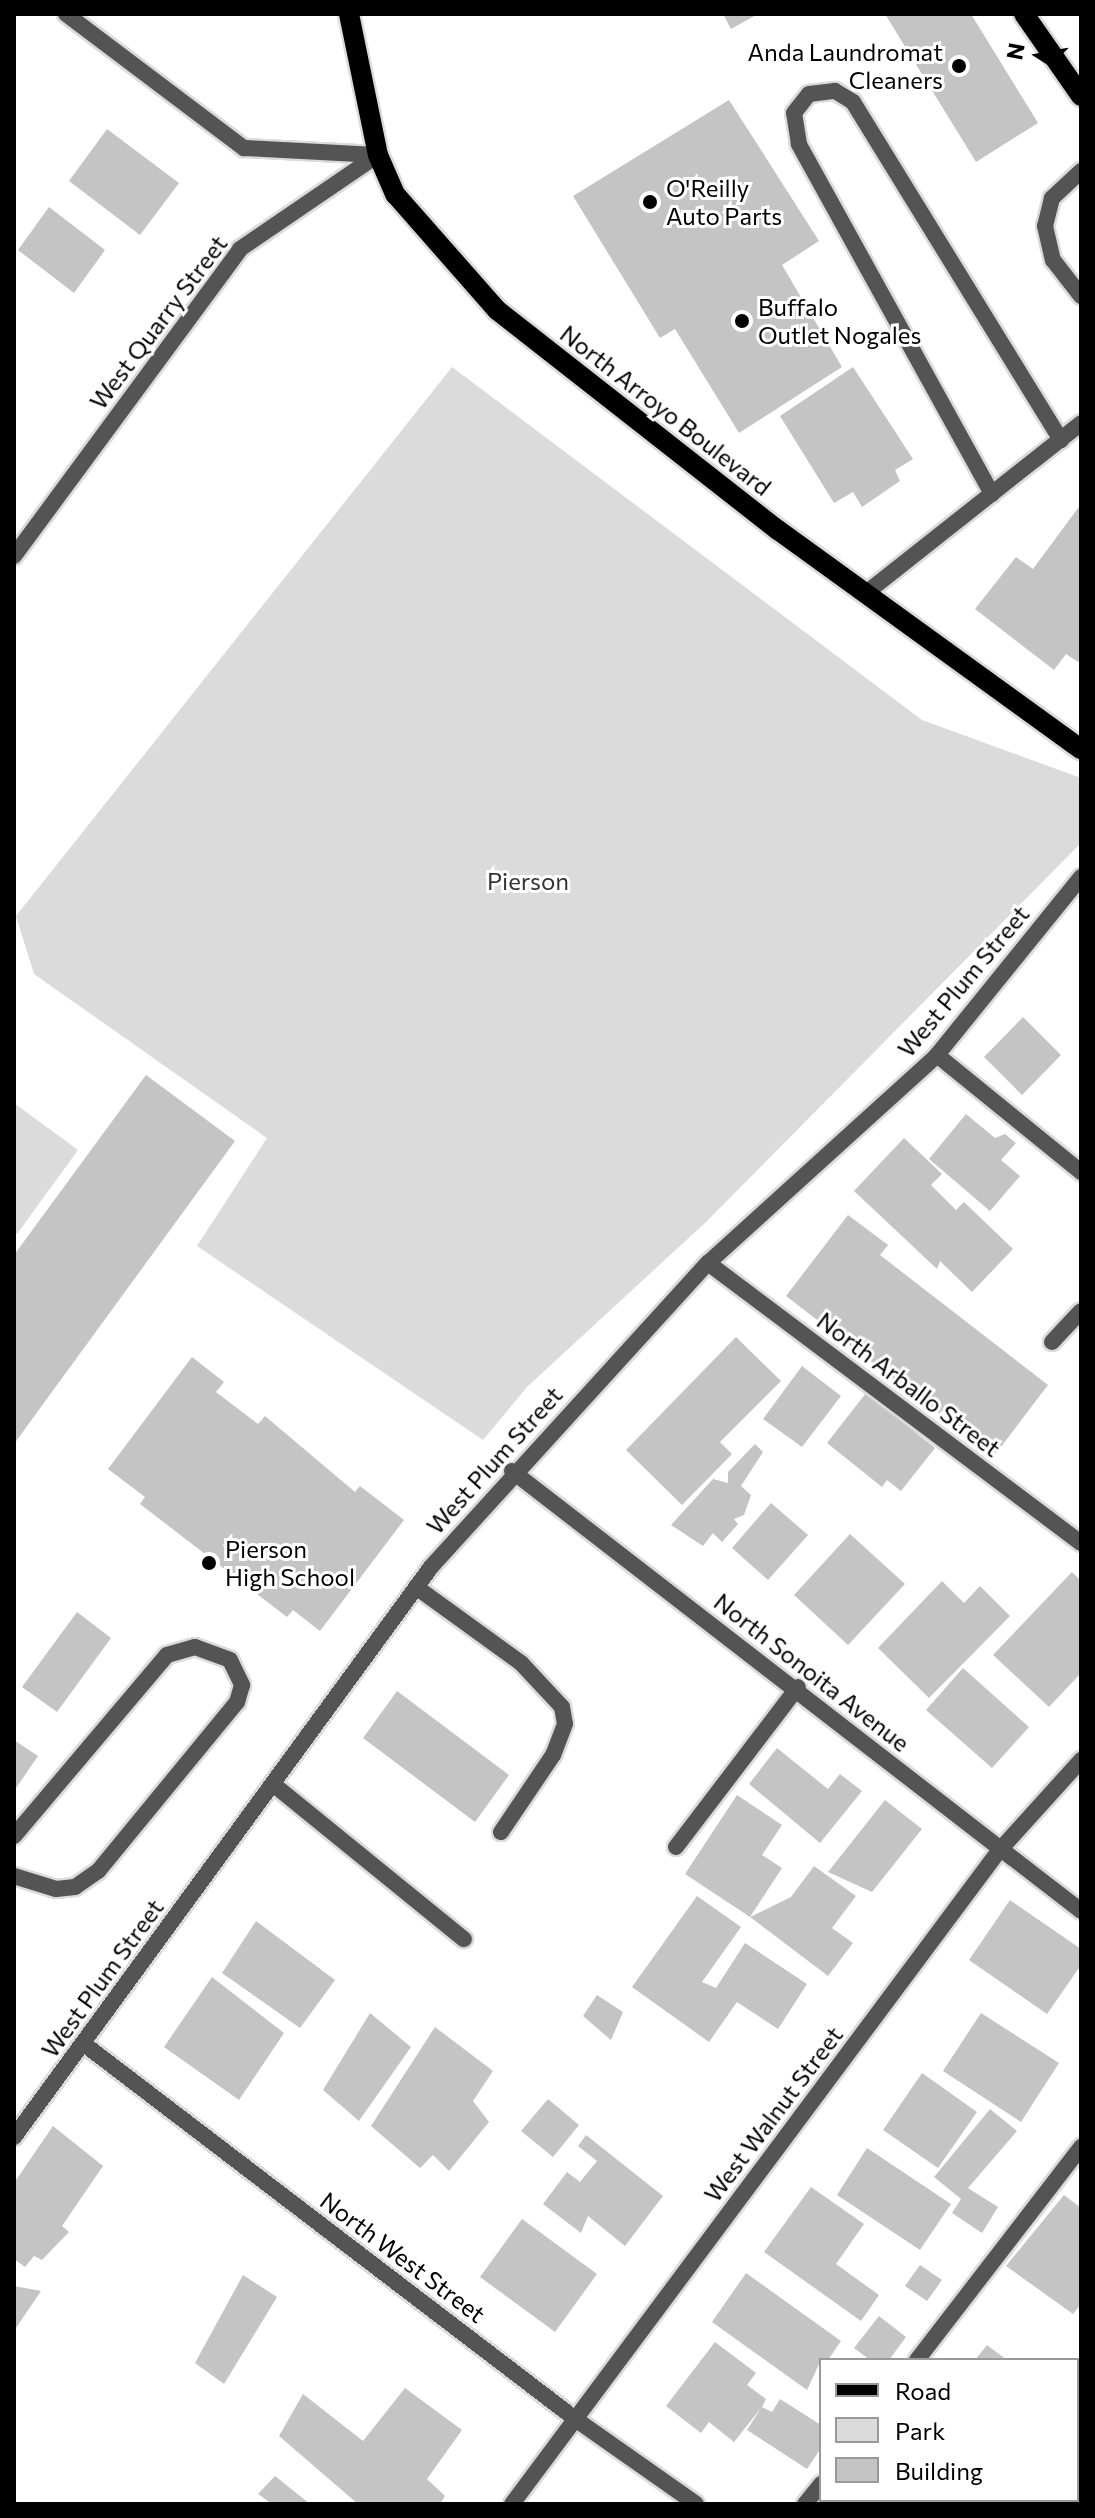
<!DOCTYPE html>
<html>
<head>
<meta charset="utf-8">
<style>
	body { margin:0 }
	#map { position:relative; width:1095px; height:2518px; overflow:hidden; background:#fff; font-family:Commissioner,sans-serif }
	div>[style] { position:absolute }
	.green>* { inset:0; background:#dbdbdb }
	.building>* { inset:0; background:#c4c4c4 }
	.roads { filter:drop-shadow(2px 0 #dbdbdb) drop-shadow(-2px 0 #dbdbdb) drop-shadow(0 2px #dbdbdb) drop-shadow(0 -2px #dbdbdb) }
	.lane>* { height:16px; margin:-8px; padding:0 8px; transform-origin:8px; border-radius:8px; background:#545454 }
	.street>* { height:16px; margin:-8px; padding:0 8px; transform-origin:8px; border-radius:8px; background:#545454 }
	.primary>* { height:20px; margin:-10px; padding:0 10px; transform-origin:10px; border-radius:10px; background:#000 }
	.dots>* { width:22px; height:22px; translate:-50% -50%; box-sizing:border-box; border:4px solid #fff; border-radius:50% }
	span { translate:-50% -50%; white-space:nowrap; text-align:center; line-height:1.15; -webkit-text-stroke:6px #fff; paint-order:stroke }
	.poi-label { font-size:24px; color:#000 }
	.right { translate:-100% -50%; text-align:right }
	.left { translate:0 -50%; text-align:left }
	.street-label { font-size:24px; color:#000 }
	.park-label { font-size:24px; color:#323232 }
	.frame { position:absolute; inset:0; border:16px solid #000; pointer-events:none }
	.legend { position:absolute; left:819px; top:2358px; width:260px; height:144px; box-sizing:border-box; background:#fff; border:2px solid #999; margin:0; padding:10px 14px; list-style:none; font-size:24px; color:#000 }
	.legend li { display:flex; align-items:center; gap:16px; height:40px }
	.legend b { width:40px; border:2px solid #999 }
	.north { position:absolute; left:999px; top:16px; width:80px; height:80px; -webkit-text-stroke:6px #fff; paint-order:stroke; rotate:281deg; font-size:22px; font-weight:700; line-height:32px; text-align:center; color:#000 }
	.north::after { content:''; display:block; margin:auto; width:28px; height:36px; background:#000; clip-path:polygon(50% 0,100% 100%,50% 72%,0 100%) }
</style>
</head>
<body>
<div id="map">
	<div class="green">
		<div style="clip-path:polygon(452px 367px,922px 720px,1081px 778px,1081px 843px,706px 1222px,527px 1387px,483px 1440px,197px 1246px,267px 1138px,34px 974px,16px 916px)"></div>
		<div style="clip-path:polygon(14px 1103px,78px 1150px,17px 1234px,14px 1232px)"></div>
	</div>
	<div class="building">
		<div style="clip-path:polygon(723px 14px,758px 14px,731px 29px)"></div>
		<div style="clip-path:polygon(885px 14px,971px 14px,1038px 123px,976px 162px)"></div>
		<div style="clip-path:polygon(729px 100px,819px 241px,782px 265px,842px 367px,739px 433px,675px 329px,660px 338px,573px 196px)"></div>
		<div style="clip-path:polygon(107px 129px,179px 183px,140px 235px,69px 181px)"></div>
		<div style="clip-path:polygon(49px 207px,105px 250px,74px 293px,18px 250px)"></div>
		<div style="clip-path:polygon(853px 367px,913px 459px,895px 470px,900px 481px,862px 507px,853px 492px,834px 503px,780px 416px)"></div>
		<div style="clip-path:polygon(1081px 504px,1081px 658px,1078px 662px,1066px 654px,1054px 670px,975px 609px,1016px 557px,1033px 569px)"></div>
		<div style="clip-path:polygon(1023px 1017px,1061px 1055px,1022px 1095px,984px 1057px)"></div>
		<div style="clip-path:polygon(146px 1075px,235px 1141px,14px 1444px,14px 1255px)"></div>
		<div style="clip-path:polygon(966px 1114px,995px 1138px,1005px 1134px,1016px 1143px,1001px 1160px,1020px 1176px,990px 1211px,929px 1159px)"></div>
		<div style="clip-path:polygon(904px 1138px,942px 1174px,931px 1185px,956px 1210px,964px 1202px,1013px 1249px,972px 1292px,940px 1261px,937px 1269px,854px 1191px)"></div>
		<div style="clip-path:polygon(848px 1215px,888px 1245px,880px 1255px,1048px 1385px,994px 1456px,786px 1296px)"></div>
		<div style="clip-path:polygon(736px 1337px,781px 1381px,720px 1442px,732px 1454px,682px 1505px,626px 1450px)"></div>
		<div style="clip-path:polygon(192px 1357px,224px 1382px,216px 1392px,258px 1424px,265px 1416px,355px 1492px,360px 1486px,404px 1520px,320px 1631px,293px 1610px,287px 1617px,140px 1504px,145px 1497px,108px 1469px)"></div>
		<div style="clip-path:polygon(802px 1366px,841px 1396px,802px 1447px,763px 1419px)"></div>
		<div style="clip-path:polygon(866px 1393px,935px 1448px,901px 1491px,887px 1480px,882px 1487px,827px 1443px)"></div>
		<div style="clip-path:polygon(755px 1444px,763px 1452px,741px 1486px,751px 1495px,744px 1515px,734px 1519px,738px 1524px,722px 1542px,713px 1533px,703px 1546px,671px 1525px,713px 1479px,728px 1483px,728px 1472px)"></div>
		<div style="clip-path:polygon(771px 1503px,808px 1535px,768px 1580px,732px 1548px)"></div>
		<div style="clip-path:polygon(850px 1534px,905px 1584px,848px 1645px,794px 1595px)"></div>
		<div style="clip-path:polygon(1072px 1572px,1081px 1581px,1081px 1673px,1049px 1707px,993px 1655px)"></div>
		<div style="clip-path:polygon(942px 1581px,964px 1603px,980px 1586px,1010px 1616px,929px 1698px,878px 1648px)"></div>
		<div style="clip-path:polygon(77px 1612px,111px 1638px,57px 1712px,22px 1687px)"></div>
		<div style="clip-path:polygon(963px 1668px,1029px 1727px,992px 1768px,926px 1710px)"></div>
		<div style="clip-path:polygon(397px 1691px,509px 1775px,475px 1822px,363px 1738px)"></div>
		<div style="clip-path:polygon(14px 1740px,38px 1756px,14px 1791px)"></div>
		<div style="clip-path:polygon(777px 1748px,828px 1789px,840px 1774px,862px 1791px,820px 1843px,749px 1784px)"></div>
		<div style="clip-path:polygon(737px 1795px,782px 1825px,762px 1855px,782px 1868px,750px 1917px,685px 1874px)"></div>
		<div style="clip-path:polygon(885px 1800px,922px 1829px,872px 1892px,828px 1872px)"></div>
		<div style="clip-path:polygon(814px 1866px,856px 1896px,832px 1928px,853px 1943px,828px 1976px,750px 1917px,791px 1897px)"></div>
		<div style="clip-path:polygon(697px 1896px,741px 1927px,702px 1982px,716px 1988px,745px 1943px,807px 1984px,778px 2029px,737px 2002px,709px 2042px,632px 1987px)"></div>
		<div style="clip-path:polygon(1010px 1900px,1081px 1949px,1081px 1965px,1047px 2014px,969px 1960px)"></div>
		<div style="clip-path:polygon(256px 1921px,335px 1980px,300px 2028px,222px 1973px)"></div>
		<div style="clip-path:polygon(212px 1977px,284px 2033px,239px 2100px,164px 2047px)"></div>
		<div style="clip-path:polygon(597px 1995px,623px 2012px,611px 2040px,583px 2016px)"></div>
		<div style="clip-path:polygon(370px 2013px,411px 2047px,359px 2121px,323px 2090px)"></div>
		<div style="clip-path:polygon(981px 2013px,1059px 2063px,1021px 2122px,943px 2071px)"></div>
		<div style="clip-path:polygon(435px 2027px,493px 2071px,473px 2101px,489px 2122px,449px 2171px,433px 2155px,420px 2168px,371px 2126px)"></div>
		<div style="clip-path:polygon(922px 2073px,977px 2112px,938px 2168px,883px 2130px)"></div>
		<div style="clip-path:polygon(548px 2099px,579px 2125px,553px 2157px,521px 2131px)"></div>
		<div style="clip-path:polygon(990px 2109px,1017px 2131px,968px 2188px,998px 2207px,982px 2233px,952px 2213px,961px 2199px,934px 2177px)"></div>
		<div style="clip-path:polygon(53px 2126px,103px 2166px,62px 2226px,69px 2232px,42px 2260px,34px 2256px,25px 2267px,14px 2259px,14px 2183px)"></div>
		<div style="clip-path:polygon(586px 2135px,663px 2196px,625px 2246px,588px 2216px,581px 2233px,543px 2204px,567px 2172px,580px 2182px,597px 2161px,578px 2146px)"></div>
		<div style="clip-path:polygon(867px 2148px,951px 2204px,920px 2250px,837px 2195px)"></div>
		<div style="clip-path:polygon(811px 2187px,864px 2224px,836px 2264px,879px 2295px,861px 2321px,764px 2252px)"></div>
		<div style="clip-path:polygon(1064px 2195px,1081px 2208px,1081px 2304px,1073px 2314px,1006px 2266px)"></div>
		<div style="clip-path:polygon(522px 2219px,597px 2274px,555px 2332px,480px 2277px)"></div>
		<div style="clip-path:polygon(920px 2265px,942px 2280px,927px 2301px,905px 2286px)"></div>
		<div style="clip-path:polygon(746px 2273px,841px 2341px,828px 2360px,821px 2360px,807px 2390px,712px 2322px)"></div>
		<div style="clip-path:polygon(243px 2275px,277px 2297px,224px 2384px,195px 2363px)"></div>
		<div style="clip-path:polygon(14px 2286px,41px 2291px,14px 2331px)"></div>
		<div style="clip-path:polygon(879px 2316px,906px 2337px,889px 2360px,870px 2360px,854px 2348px)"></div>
		<div style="clip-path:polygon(715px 2342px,756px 2373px,747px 2385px,766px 2399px,762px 2407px,772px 2412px,780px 2399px,821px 2425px,821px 2448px,807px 2469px,747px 2430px,761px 2408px,734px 2442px,709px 2422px,701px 2433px,666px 2406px)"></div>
		<div style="clip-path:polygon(987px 2345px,1007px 2360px,975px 2360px)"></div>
		<div style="clip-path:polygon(405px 2388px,462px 2430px,427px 2479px,445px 2496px,440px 2504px,358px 2504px,279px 2436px,303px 2394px,363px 2441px)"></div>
		<div style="clip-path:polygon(275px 2476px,310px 2504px,272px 2504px,258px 2494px)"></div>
		<div style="clip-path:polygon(830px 2500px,893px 2500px,827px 2504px)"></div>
		<div style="clip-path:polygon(897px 2500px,951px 2500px,895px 2504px)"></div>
	</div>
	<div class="roads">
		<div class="lane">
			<div style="left:1081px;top:171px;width:40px;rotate:137deg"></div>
			<div style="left:1052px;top:198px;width:29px;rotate:104deg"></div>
			<div style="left:1045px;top:226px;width:35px;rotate:77deg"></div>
			<div style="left:1053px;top:260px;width:46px;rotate:52.1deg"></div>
			<div style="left:992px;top:494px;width:400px;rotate:-118.9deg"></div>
			<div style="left:799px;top:144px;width:31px;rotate:-99deg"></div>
			<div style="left:794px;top:113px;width:24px;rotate:-52deg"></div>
			<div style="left:809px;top:94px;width:26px;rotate:-7deg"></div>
			<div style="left:835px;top:91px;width:21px;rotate:31deg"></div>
			<div style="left:853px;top:102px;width:397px;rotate:58.4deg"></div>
			<div style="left:866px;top:593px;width:274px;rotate:-38.3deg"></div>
			<div style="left:416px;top:1587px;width:130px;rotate:35.9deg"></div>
			<div style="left:521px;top:1663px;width:60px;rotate:47deg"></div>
			<div style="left:562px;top:1707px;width:17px;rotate:80deg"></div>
			<div style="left:565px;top:1724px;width:33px;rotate:111deg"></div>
			<div style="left:553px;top:1755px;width:93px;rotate:124deg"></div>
			<div style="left:273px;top:1784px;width:246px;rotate:39.1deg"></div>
			<div style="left:14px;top:1836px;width:237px;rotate:-49.8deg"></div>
			<div style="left:167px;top:1655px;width:29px;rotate:-16deg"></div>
			<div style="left:195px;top:1647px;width:37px;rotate:20deg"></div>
			<div style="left:230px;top:1660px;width:28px;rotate:64deg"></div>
			<div style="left:242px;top:1685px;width:18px;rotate:106deg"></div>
			<div style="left:237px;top:1702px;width:219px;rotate:129.4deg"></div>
			<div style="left:98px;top:1871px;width:28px;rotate:145deg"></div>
			<div style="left:75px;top:1887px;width:19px;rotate:174deg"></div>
			<div style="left:56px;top:1889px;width:44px;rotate:-162.8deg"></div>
		</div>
		<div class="street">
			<div style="left:66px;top:14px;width:223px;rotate:37deg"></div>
			<div style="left:244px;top:148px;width:134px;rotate:3deg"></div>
			<div style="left:14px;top:556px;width:381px;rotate:-53.6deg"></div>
			<div style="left:240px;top:249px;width:167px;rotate:-34.3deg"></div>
			<div style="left:937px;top:1055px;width:186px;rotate:39.1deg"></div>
			<div style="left:708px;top:1263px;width:466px;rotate:36.9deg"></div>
			<div style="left:1052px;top:1342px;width:42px;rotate:-46.9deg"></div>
			<div style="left:512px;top:1471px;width:719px;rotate:37.71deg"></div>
			<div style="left:676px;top:1847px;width:201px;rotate:-52.7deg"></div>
			<div style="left:84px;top:2044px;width:621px;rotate:37.35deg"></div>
			<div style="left:578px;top:2421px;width:144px;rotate:35.1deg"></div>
			<div style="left:14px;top:2137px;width:706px;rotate:-53.81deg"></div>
			<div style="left:431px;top:1567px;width:411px;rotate:-47.7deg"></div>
			<div style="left:708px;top:1263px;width:309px;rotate:-42.2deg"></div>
			<div style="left:937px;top:1055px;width:229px;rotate:-51deg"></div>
			<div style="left:917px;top:2360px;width:269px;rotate:-52.4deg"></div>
			<div style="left:512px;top:2504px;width:813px;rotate:-53.3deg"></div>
			<div style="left:998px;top:1852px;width:124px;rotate:-47.9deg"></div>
			<div style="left:805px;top:2504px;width:26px;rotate:-51deg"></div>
		</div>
		<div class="primary">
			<div style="left:349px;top:14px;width:144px;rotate:78.4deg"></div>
			<div style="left:378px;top:155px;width:43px;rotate:66.4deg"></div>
			<div style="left:395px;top:194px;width:154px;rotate:48.7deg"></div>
			<div style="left:497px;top:310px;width:357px;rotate:38.1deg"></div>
			<div style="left:778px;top:530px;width:374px;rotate:35.9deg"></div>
			<div style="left:1024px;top:14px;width:100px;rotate:55.2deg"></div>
		</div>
	</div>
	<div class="dots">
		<div style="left:959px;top:66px;background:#000"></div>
		<div style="left:650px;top:202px;background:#000"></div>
		<div style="left:742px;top:321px;background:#000"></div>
		<div style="left:209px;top:1563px;background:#000"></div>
	</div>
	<div class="poi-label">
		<span class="right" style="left:943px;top:66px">Anda Laundromat<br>Cleaners</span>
		<span class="left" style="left:666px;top:202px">O'Reilly<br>Auto Parts</span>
		<span class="left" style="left:758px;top:321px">Buffalo<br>Outlet Nogales</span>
		<span class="left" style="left:225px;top:1563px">Pierson<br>High School</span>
	</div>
	<div class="street-label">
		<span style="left:158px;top:322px;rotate:-53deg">West Quarry Street</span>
		<span style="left:666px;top:410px;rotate:38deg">North Arroyo Boulevard</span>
		<span style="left:963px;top:981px;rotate:-50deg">West Plum Street</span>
		<span style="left:909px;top:1384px;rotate:37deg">North Arballo Street</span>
		<span style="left:494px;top:1460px;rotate:-48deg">West Plum Street</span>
		<span style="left:812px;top:1672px;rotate:38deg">North Sonoita Avenue</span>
		<span style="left:102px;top:1978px;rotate:-54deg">West Plum Street</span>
		<span style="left:773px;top:2114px;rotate:-53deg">West Walnut Street</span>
		<span style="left:403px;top:2257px;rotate:37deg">North West Street</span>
	</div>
	<div class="park-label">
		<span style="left:528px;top:881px">Pierson</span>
	</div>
	<div class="frame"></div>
	<ul class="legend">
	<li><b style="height:10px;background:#000"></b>Road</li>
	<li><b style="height:22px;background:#dbdbdb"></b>Park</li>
	<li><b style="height:22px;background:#c4c4c4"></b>Building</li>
	</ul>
	<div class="north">N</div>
</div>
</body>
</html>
